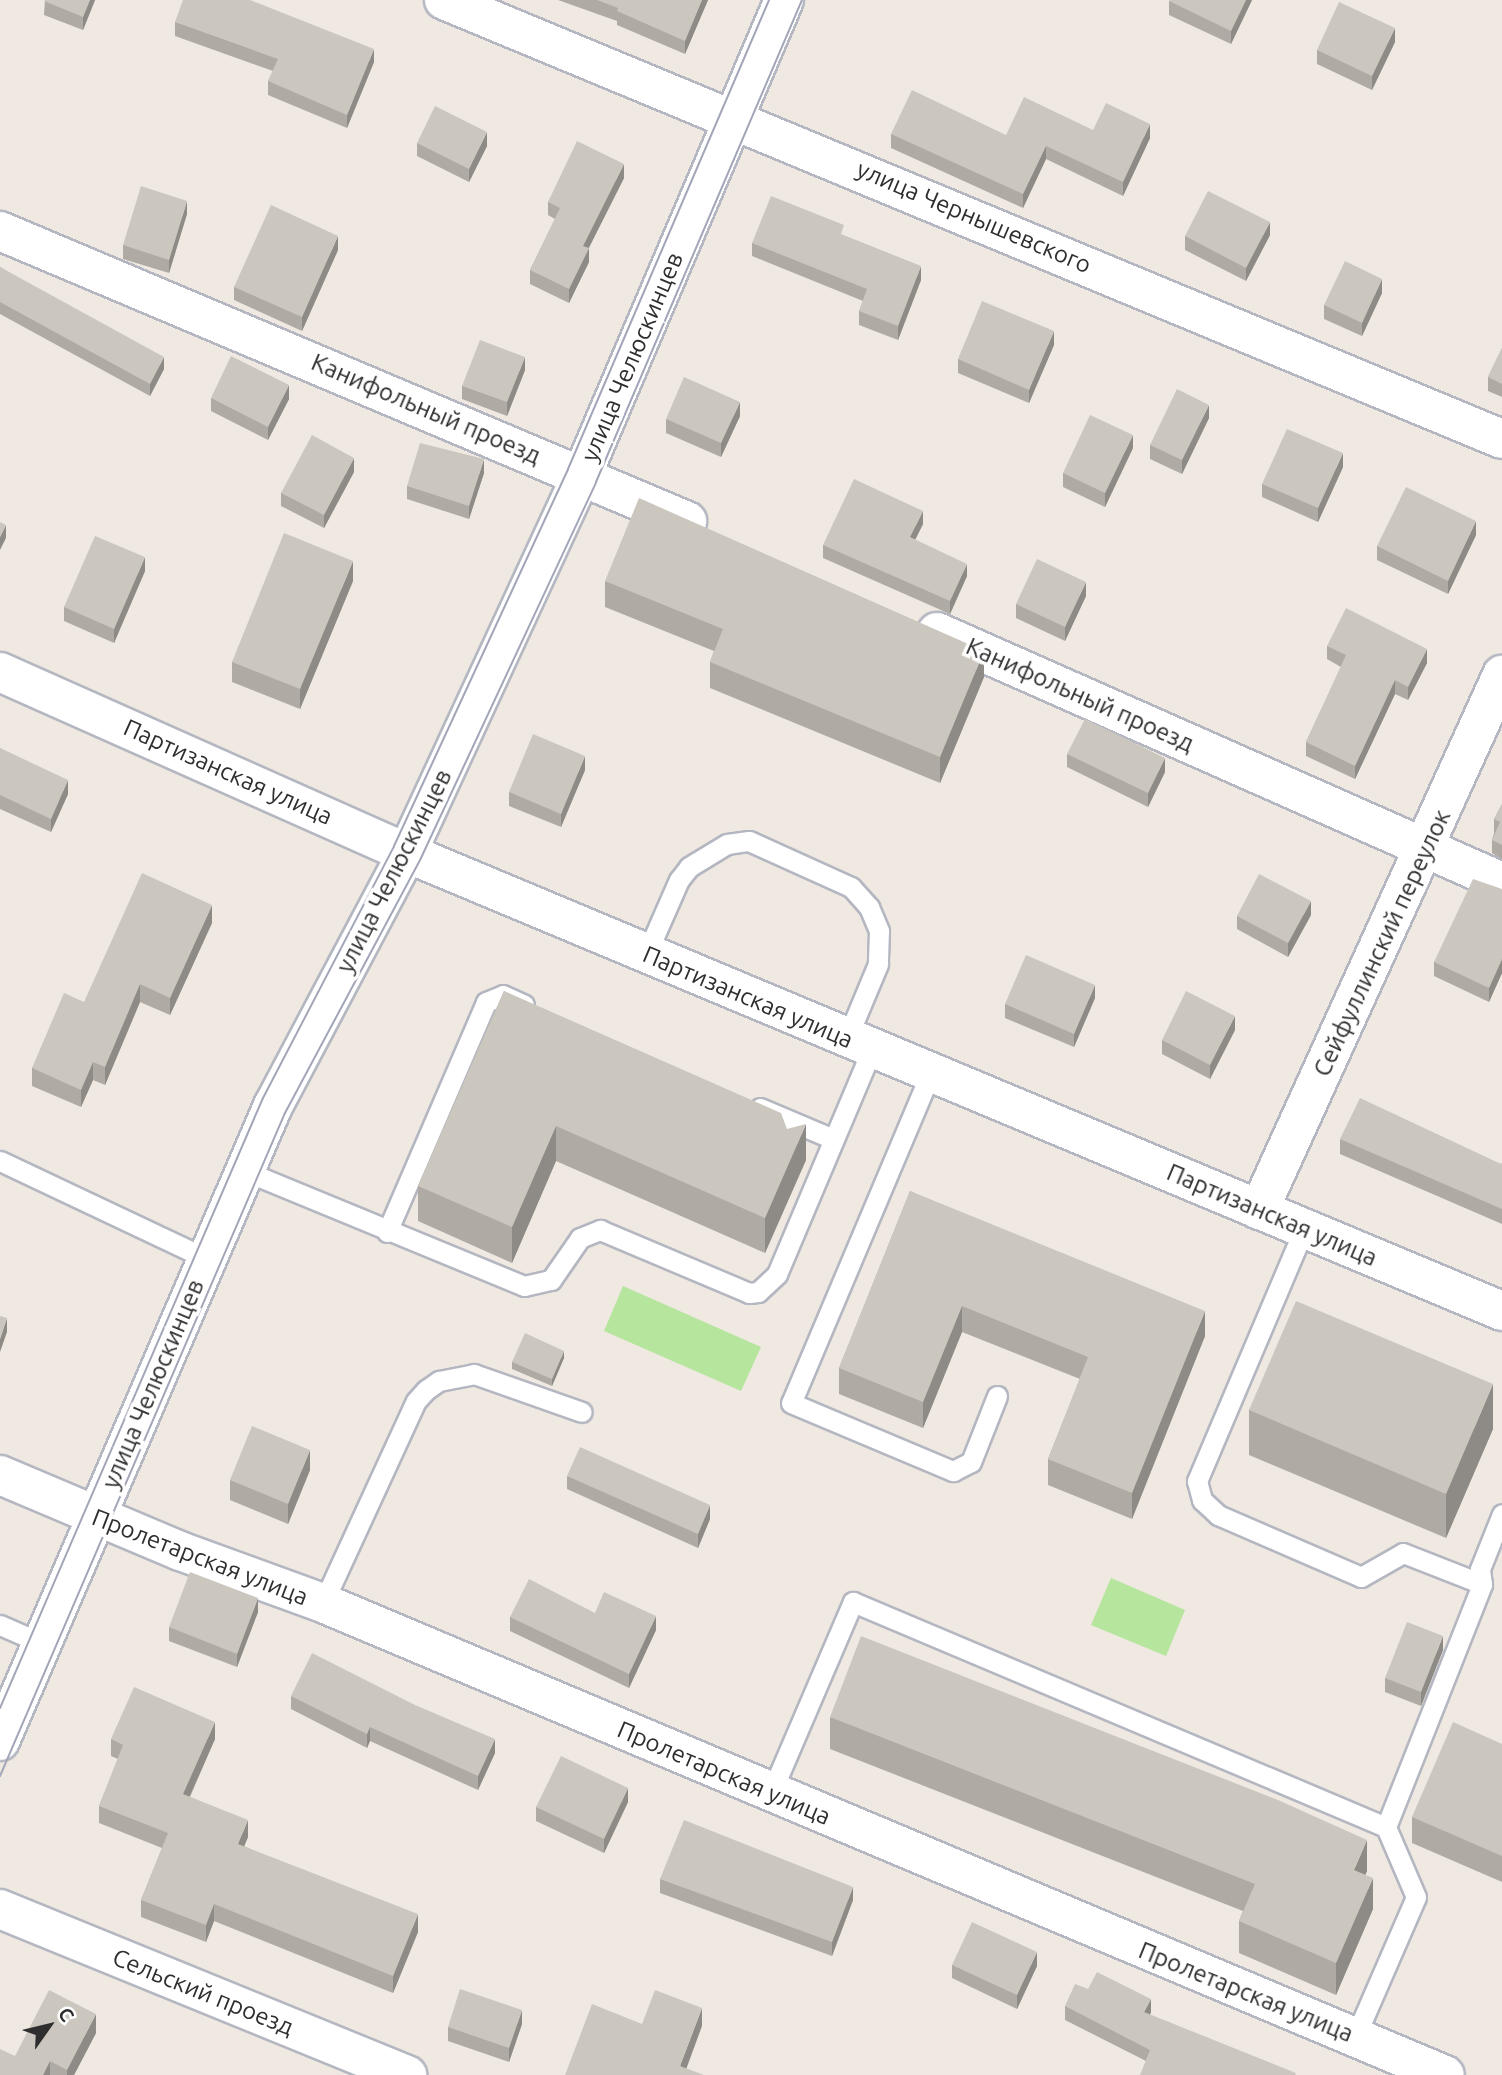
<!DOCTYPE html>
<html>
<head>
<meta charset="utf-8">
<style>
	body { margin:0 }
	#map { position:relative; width:1502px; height:2075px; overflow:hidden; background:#efe9e1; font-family:Ubuntu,sans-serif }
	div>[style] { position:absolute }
	.green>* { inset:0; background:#b6e59e }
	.roads { filter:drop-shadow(2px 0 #b4b7c1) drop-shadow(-2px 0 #b4b7c1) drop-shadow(0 2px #b4b7c1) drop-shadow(0 -2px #b4b7c1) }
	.lane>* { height:19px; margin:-9.5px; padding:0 9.5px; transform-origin:9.5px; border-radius:9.5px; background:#fff }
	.street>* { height:38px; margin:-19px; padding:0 19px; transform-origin:19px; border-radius:19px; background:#fff }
	.secondary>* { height:38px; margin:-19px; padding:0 19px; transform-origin:19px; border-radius:19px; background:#fff }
	.tram>* { height:2px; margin:-1px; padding:0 1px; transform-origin:1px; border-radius:1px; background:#a3a6b8 }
	.wall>* { inset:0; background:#afaba4 }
	.shaded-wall>* { inset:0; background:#8e8b86 }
	.building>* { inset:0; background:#cbc7bf }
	span { translate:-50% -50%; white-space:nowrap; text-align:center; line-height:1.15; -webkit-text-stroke:7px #fff; paint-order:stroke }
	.street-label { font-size:24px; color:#2e2e2e }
	.north { position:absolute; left:14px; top:1991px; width:70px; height:70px; -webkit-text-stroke:5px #fff; paint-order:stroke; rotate:56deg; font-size:19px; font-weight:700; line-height:28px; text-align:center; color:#2e2e2e }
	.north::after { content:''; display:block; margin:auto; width:24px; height:32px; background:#2e2e2e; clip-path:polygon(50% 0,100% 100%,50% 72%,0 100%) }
</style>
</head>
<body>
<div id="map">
	<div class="green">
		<div style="clip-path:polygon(623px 1286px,761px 1347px,741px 1391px,604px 1331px)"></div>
		<div style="clip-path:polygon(1111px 1578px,1185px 1610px,1166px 1656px,1091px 1625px)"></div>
	</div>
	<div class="roads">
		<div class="lane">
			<div style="left:646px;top:955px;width:82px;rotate:-66.3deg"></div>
			<div style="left:679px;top:880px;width:16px;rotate:-52deg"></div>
			<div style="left:689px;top:867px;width:44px;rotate:-31.2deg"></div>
			<div style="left:727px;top:844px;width:22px;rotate:-8deg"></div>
			<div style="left:749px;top:841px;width:112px;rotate:24.3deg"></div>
			<div style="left:851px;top:887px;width:27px;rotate:48deg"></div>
			<div style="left:869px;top:907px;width:26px;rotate:67deg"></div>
			<div style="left:879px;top:931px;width:33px;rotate:92deg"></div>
			<div style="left:878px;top:964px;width:80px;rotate:112.7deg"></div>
			<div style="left:931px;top:1072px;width:359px;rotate:112.9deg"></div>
			<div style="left:791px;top:1403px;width:176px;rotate:22.8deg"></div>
			<div style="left:953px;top:1471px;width:20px;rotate:-27deg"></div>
			<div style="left:971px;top:1462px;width:71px;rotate:-68.5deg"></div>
			<div style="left:760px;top:1108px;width:79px;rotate:23deg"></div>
			<div style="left:0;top:1161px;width:229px;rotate:25.3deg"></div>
			<div style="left:245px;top:1171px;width:302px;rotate:22.4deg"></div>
			<div style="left:524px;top:1286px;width:28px;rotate:-13deg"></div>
			<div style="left:551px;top:1280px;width:51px;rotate:-55.4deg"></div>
			<div style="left:580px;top:1238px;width:22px;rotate:-22deg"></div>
			<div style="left:600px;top:1230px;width:162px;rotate:22.9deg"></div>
			<div style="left:749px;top:1293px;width:9px;rotate:-6deg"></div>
			<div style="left:758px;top:1292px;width:26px;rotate:-43deg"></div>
			<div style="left:777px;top:1274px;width:244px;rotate:-67.1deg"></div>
			<div style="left:1304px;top:1229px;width:274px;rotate:113deg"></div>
			<div style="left:1197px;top:1481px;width:20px;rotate:75deg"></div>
			<div style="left:1202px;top:1500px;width:22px;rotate:43deg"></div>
			<div style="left:1218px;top:1515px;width:156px;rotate:23.4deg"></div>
			<div style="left:1361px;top:1577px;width:48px;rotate:-29.7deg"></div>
			<div style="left:1403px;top:1553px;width:85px;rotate:21.4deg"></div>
			<div style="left:387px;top:1232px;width:250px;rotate:-66.7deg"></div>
			<div style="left:486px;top:1002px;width:18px;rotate:-22deg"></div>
			<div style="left:503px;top:995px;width:23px;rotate:25deg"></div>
			<div style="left:323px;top:1603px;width:222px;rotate:-65.3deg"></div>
			<div style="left:416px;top:1401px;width:15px;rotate:-48deg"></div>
			<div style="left:426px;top:1390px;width:16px;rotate:-35deg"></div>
			<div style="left:439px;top:1381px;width:36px;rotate:-11deg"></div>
			<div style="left:474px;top:1374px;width:114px;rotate:19.4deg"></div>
			<div style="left:0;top:1625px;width:45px;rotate:23.7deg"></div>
			<div style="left:771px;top:1793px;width:208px;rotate:-66.8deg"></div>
			<div style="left:853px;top:1602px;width:579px;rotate:22.89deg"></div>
			<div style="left:1356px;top:2035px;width:150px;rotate:-66.5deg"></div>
			<div style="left:1416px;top:1897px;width:76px;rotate:-113.2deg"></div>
			<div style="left:1386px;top:1827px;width:261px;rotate:-68.4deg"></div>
			<div style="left:1482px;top:1584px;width:15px;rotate:-98deg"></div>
			<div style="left:1480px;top:1569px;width:59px;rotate:-68.2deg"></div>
		</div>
		<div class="street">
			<div style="left:444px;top:0;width:1145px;rotate:22.54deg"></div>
			<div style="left:0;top:231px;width:746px;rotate:22.89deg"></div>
			<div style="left:937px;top:632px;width:618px;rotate:23.87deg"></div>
			<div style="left:0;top:672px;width:445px;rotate:24deg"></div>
			<div style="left:1259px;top:1210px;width:588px;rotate:-65.57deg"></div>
			<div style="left:0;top:1475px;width:195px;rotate:22.9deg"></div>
			<div style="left:180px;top:1551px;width:152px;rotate:20deg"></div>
			<div style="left:323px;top:1603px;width:1217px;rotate:22.82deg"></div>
			<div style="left:0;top:1909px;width:440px;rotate:22.2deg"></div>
		</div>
		<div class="secondary">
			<div style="left:407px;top:853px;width:1187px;rotate:22.7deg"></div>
			<div style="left:0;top:1741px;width:691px;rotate:-66.74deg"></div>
			<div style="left:273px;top:1106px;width:286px;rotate:-62.1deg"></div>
			<div style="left:407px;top:853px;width:417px;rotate:-65.2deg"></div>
			<div style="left:582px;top:475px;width:516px;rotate:-66.96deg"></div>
		</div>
	</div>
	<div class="tram">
		<div style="left:0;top:1708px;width:664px;rotate:-66.68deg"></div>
		<div style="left:263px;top:1098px;width:284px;rotate:-62.5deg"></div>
		<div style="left:394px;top:846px;width:415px;rotate:-65.2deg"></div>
		<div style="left:568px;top:469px;width:510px;rotate:-66.8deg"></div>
		<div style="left:0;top:1776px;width:722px;rotate:-66.74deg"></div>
		<div style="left:285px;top:1113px;width:289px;rotate:-61.9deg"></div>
		<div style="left:421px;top:858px;width:415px;rotate:-65deg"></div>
		<div style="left:596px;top:482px;width:524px;rotate:-66.86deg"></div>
	</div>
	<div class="wall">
		<div style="clip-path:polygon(45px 0,95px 0,83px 30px,44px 15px)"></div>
		<div style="clip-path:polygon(558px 0,708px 0,685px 54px,617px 25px,617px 21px)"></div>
		<div style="clip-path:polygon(1252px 0,1231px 44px,1169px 15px,1169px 1px)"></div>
		<div style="clip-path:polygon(175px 22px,374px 62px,347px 128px,268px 95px,268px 81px,273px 71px,175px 36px)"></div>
		<div style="clip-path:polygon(1395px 42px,1372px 90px,1317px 64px,1317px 50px)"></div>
		<div style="clip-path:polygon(1093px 130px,1150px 138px,1123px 196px,1046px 159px,1023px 208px,891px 148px,891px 134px,1006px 135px)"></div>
		<div style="clip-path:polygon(417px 143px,487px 146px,469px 182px,417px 156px)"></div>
		<div style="clip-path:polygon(624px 178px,589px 248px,589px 262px,569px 303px,530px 284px,530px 270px,555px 219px,548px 215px,548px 202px)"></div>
		<div style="clip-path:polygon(187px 214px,169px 273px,123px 259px,123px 245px)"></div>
		<div style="clip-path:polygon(1270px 235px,1246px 281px,1185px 250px,1185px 236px)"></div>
		<div style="clip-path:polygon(844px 236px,921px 280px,898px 340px,859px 325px,859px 311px,863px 301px,752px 256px,752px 243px)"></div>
		<div style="clip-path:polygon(338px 250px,302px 331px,234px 300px,234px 287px)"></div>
		<div style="clip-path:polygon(0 267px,164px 369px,150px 396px,0 314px)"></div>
		<div style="clip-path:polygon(1382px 293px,1362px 336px,1324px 319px,1324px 305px)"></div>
		<div style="clip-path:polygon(1054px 345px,1029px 403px,958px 373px,958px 359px)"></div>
		<div style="clip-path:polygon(1502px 348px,1502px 397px,1488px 391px,1488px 377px)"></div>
		<div style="clip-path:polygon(525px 370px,507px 416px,462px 399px,462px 386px)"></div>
		<div style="clip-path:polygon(211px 398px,289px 399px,268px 440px,211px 411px)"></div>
		<div style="clip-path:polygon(740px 416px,721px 457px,666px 433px,666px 419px)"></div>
		<div style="clip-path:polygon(1209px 418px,1182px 474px,1150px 459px,1150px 445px)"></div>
		<div style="clip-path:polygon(1133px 448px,1105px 507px,1063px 487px,1063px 473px)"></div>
		<div style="clip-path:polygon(1343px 467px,1318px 522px,1262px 497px,1262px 484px)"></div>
		<div style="clip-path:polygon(354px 472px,324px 528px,281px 506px,281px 493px)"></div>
		<div style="clip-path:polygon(484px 473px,469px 519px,407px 499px,407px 486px)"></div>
		<div style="clip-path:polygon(923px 524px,915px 540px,967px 576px,950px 614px,823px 558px,823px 545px)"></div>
		<div style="clip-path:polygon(1476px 535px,1448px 594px,1377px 560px,1377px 546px)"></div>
		<div style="clip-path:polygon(145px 571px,114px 643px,64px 621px,64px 607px)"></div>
		<div style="clip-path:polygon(353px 581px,300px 709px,232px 682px,232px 662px)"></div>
		<div style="clip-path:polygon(605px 581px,984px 677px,940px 783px,710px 688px,710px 662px,714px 651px,605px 607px)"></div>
		<div style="clip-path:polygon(1086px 596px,1065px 641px,1016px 618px,1016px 604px)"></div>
		<div style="clip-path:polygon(1327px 646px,1427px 663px,1408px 700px,1395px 694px,1355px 779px,1306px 756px,1306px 742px,1341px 667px,1327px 659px)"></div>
		<div style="clip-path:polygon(0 748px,68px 794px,51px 832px,0 809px)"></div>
		<div style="clip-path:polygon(1067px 754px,1165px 772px,1148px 807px,1067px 767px)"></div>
		<div style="clip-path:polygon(585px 770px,561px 827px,509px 806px,509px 792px)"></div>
		<div style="clip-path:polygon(1502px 804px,1502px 859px,1492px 853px,1492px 840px,1494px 833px,1494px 819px)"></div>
		<div style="clip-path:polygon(1502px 889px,1502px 973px,1489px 1002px,1434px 976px,1434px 962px)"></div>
		<div style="clip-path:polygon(1311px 915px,1288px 957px,1237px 929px,1237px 916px)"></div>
		<div style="clip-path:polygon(212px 923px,170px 1015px,140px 1002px,105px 1085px,93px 1080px,81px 1107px,32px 1086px,32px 1068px,84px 1002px)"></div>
		<div style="clip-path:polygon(504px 991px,787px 1129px,806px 1160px,765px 1253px,556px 1161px,512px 1263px,418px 1221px,418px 1186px)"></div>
		<div style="clip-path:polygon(1095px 998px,1074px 1047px,1005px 1018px,1005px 1004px)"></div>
		<div style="clip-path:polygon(1235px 1030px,1210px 1079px,1162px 1054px,1162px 1040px)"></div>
		<div style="clip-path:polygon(1340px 1139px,1501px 1164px,1502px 1163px,1502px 1224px,1340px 1154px)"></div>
		<div style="clip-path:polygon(910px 1191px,1205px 1336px,1132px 1519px,1048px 1485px,1048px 1459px,1080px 1379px,962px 1332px,923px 1428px,839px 1394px,839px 1368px)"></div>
		<div style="clip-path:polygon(564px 1358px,552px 1386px,512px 1369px,512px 1362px)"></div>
		<div style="clip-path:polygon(1249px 1410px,1493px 1429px,1446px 1538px,1249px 1455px)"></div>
		<div style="clip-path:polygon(310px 1470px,288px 1524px,230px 1500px,230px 1480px)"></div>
		<div style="clip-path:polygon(567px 1476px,710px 1519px,698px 1548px,567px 1489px)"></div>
		<div style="clip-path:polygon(258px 1612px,237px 1667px,169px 1641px,169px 1627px)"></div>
		<div style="clip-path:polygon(595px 1613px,656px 1630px,629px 1688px,510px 1631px,510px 1617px)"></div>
		<div style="clip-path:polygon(1443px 1650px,1421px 1706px,1385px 1692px,1385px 1678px)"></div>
		<div style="clip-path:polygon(291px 1696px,495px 1753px,478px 1790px,370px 1741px,367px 1748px,291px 1709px)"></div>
		<div style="clip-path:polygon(830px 1717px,1367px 1871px,1365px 1875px,1373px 1909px,1336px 1995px,1239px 1953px,1239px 1921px,1243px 1911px,830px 1749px)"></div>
		<div style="clip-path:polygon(111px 1739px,215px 1739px,190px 1797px,248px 1837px,244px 1846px,418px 1932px,393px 1993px,214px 1921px,206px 1942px,141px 1917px,141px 1900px,162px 1848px,99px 1823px,99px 1806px,118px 1759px,111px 1756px)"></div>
		<div style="clip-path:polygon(1502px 1744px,1502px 1882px,1412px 1843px,1412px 1817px)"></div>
		<div style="clip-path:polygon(628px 1802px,604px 1853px,536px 1821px,536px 1807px)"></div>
		<div style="clip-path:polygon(660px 1879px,853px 1900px,832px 1956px,660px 1893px)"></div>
		<div style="clip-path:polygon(952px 1965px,1037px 1966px,1017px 2009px,952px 1978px)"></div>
		<div style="clip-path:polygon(1065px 2006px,1151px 2012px,1150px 2015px,1296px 2075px,1146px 2061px,1065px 2020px)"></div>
		<div style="clip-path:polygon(522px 2024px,509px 2062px,448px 2041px,448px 2027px)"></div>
		<div style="clip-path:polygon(96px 2033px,74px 2075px,0 2075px,15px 2056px)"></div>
	</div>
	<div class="shaded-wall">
		<div style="clip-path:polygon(90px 0,95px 0,83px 30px,83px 17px)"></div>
		<div style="clip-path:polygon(702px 0,708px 0,685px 54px,685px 41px)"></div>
		<div style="clip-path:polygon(1246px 0,1252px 0,1231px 44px,1231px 31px)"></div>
		<div style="clip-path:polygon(1395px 28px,1395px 42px,1372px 90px,1372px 76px)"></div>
		<div style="clip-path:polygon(374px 49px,374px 62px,347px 128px,347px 115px)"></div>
		<div style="clip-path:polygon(1150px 124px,1150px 138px,1123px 196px,1123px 182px)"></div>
		<div style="clip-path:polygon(487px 132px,487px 146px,469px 182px,469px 169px)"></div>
		<div style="clip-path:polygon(1046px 146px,1046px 159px,1023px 208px,1023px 194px)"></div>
		<div style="clip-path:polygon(624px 164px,624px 178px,583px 259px,583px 246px)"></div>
		<div style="clip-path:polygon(187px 201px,187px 214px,169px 273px,169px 260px)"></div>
		<div style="clip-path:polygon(1270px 222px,1270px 235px,1246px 281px,1246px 268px)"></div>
		<div style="clip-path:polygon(338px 236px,338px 250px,302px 331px,302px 317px)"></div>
		<div style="clip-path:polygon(589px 248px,589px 262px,569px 303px,569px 289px)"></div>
		<div style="clip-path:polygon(921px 266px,921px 280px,898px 340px,898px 326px)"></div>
		<div style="clip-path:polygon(1382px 279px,1382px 293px,1362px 336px,1362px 323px)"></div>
		<div style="clip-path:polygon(1054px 331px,1054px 345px,1029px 403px,1029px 390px)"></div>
		<div style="clip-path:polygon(164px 357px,164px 369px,150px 396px,150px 384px)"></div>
		<div style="clip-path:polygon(525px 357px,525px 370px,507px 416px,507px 402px)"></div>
		<div style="clip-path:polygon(289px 385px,289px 399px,268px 440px,268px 427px)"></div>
		<div style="clip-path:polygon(740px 402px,740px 416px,721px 457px,721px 443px)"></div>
		<div style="clip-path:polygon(1209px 405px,1209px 418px,1182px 474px,1182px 460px)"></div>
		<div style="clip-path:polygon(1133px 435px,1133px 448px,1105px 507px,1105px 493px)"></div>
		<div style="clip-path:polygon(1343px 453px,1343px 467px,1318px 522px,1318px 508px)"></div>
		<div style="clip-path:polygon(354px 458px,354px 472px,324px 528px,324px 515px)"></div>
		<div style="clip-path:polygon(484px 459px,484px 473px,469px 519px,469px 506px)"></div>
		<div style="clip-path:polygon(923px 511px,923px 524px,910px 550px,910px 537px)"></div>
		<div style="clip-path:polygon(1476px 521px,1476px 535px,1448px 594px,1448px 581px)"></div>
		<div style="clip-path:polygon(6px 525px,6px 538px,0 550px,0 537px)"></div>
		<div style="clip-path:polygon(145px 557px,145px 571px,114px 643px,114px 629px)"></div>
		<div style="clip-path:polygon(353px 561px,353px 581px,300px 709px,300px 689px)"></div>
		<div style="clip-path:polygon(967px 564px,967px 576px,950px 614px,950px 601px)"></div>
		<div style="clip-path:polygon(1086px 582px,1086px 596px,1065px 641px,1065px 627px)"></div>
		<div style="clip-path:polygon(1427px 649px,1427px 663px,1408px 700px,1408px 687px)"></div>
		<div style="clip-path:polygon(984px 651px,984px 677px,940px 783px,940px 757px)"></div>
		<div style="clip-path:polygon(1395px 680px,1395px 694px,1355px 779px,1355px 766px)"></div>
		<div style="clip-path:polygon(585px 756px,585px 770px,561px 827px,561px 814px)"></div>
		<div style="clip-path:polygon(1165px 758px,1165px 772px,1148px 807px,1148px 793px)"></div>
		<div style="clip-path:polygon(68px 780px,68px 794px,51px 832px,51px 819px)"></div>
		<div style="clip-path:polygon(1311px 901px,1311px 915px,1288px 957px,1288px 943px)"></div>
		<div style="clip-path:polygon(212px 905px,212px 923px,170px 1015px,170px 998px)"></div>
		<div style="clip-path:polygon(1502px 959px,1502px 973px,1489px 1002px,1489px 988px)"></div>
		<div style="clip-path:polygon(140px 984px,140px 1002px,105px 1085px,105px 1067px)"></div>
		<div style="clip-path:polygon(1095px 985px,1095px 998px,1074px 1047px,1074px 1034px)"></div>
		<div style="clip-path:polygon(1235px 1016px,1235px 1030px,1210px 1079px,1210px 1065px)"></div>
		<div style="clip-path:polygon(93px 1062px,93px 1080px,81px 1107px,81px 1090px)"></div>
		<div style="clip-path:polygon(806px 1124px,806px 1160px,765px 1253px,765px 1218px)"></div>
		<div style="clip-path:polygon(556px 1126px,556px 1161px,512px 1263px,512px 1227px)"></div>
		<div style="clip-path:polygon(962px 1306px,962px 1332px,923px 1428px,923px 1402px)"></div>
		<div style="clip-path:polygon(1205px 1311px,1205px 1336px,1132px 1519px,1132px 1493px)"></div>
		<div style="clip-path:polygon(7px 1318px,7px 1332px,0 1352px,0 1339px)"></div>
		<div style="clip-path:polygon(564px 1351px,564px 1358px,552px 1386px,552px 1379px)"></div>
		<div style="clip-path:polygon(1493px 1384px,1493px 1429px,1446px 1538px,1446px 1494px)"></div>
		<div style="clip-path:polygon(310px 1450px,310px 1470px,288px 1524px,288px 1504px)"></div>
		<div style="clip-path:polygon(710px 1505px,710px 1519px,698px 1548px,698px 1534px)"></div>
		<div style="clip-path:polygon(258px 1598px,258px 1612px,237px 1667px,237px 1654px)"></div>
		<div style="clip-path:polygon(656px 1616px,656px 1630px,629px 1688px,629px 1674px)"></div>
		<div style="clip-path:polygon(1443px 1636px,1443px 1650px,1421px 1706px,1421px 1692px)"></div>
		<div style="clip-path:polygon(215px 1722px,215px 1739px,183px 1811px,183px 1794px)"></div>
		<div style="clip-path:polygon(370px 1727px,370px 1741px,367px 1748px,367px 1734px)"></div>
		<div style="clip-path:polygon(495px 1739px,495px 1753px,478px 1790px,478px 1776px)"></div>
		<div style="clip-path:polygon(628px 1788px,628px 1802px,604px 1853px,604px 1839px)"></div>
		<div style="clip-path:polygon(248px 1820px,248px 1837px,238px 1861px,238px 1844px)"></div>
		<div style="clip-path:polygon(1367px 1840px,1367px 1871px,1354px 1901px,1354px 1870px)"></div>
		<div style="clip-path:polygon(1373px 1878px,1373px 1909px,1336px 1995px,1336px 1963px)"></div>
		<div style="clip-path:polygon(853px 1887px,853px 1900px,832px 1956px,832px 1942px)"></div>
		<div style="clip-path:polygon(214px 1904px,214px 1921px,206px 1942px,206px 1925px)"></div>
		<div style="clip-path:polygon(418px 1914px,418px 1932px,393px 1993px,393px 1976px)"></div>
		<div style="clip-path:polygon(1037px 1952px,1037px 1966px,1017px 2009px,1017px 1995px)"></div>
		<div style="clip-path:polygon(1151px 1999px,1151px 2012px,1144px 2026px,1144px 2012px)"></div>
		<div style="clip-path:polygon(702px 2008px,702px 2026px,684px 2075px,680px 2066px)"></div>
		<div style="clip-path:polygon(522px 2010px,522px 2024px,509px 2062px,509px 2048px)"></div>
		<div style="clip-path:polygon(96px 2014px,96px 2033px,74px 2075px,67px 2075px,67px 2070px)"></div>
		<div style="clip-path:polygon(50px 2061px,50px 2075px,43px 2075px)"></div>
	</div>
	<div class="building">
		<div style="clip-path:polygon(45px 0,90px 0,83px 17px,44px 1px)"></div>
		<div style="clip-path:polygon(183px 0,250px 0,374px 49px,347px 115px,268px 81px,278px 59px,175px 22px)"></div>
		<div style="clip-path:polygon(597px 0,702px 0,685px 41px,617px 11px,618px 8px)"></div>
		<div style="clip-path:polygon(1170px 0,1246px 0,1231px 31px,1169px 1px)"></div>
		<div style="clip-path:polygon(1339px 2px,1395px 28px,1372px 76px,1317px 50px)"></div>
		<div style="clip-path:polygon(912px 90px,1006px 135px,1024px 97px,1093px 130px,1106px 103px,1150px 124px,1123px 182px,1046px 146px,1023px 194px,891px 134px)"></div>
		<div style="clip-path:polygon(435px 106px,487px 132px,469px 169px,417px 143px)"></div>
		<div style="clip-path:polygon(577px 141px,624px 164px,583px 246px,589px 248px,569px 289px,530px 270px,560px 208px,548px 202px)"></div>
		<div style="clip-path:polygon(141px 186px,187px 201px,169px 260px,123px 245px)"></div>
		<div style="clip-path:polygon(1208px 191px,1270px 222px,1246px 268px,1185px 236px)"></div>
		<div style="clip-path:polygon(771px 196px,844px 225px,841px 234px,921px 266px,898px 326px,859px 311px,867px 289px,752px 243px)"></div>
		<div style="clip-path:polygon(271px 205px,338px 236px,302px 317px,234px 287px)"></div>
		<div style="clip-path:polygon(1345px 261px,1382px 279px,1362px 323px,1324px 305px)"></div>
		<div style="clip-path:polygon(0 267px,164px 357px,150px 384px,0 302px)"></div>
		<div style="clip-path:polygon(982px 301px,1054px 331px,1029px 390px,958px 359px)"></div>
		<div style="clip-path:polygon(480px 340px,525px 357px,507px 402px,462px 386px)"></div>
		<div style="clip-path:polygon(1502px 348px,1502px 384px,1488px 377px)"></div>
		<div style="clip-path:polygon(231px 356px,289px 385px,268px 427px,211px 398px)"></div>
		<div style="clip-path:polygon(684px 377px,740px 402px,721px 443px,666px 419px)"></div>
		<div style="clip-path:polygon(1177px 389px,1209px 405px,1182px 460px,1150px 445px)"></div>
		<div style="clip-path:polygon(1090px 415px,1133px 435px,1105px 493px,1063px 473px)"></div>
		<div style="clip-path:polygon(1287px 429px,1343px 453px,1318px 508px,1262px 484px)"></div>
		<div style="clip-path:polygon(312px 435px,354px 458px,324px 515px,281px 493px)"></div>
		<div style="clip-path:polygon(420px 443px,484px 459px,469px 506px,407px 486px)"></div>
		<div style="clip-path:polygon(854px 479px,923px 511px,910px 537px,967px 564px,950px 601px,823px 545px)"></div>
		<div style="clip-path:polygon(1406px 487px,1476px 521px,1448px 581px,1377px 546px)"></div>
		<div style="clip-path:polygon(639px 498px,984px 651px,940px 757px,710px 662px,723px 629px,605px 581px)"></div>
		<div style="clip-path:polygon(0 522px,6px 525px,0 537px)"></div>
		<div style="clip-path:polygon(284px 533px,353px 561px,300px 689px,232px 662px)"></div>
		<div style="clip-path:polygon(95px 536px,145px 557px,114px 629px,64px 607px)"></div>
		<div style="clip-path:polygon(1037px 559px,1086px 582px,1065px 627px,1016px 604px)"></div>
		<div style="clip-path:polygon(1346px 608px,1427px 649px,1408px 687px,1395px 680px,1355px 766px,1306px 742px,1346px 655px,1327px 646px)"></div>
		<div style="clip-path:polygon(1085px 719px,1165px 758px,1148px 793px,1067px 754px)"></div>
		<div style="clip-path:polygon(533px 734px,585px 756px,561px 814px,509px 792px)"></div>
		<div style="clip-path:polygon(0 748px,68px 780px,51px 819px,0 795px)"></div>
		<div style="clip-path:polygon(1502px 804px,1502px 845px,1492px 840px,1500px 822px,1494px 819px)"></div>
		<div style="clip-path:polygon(142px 873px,212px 905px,170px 998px,140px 984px,105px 1067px,93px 1062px,81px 1090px,32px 1068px,64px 993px,84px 1002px)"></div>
		<div style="clip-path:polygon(1259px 874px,1311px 901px,1288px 943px,1237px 916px)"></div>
		<div style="clip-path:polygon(1473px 879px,1502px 889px,1502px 959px,1489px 988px,1434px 962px)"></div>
		<div style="clip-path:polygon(1026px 955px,1095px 985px,1074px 1034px,1005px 1004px)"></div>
		<div style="clip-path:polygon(504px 991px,781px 1113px,787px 1129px,806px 1124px,765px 1218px,556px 1126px,512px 1227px,418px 1186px)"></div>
		<div style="clip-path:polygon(1186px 991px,1235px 1016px,1210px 1065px,1162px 1040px)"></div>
		<div style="clip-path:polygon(1360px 1098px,1501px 1164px,1502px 1163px,1502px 1209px,1340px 1139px)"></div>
		<div style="clip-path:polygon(910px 1191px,1205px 1311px,1132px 1493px,1048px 1459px,1088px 1357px,962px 1306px,923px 1402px,839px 1368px)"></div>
		<div style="clip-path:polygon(1296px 1301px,1493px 1384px,1446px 1494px,1249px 1410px)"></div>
		<div style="clip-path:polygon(0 1316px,7px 1318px,0 1339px)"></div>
		<div style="clip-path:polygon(525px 1333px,564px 1351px,552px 1379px,512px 1362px)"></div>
		<div style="clip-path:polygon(252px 1426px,310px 1450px,288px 1504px,230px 1480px)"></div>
		<div style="clip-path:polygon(580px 1447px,710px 1505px,698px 1534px,567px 1476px)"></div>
		<div style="clip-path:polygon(190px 1572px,258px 1598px,237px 1654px,169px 1627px)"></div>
		<div style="clip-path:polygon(529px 1579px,595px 1613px,604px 1592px,656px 1616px,629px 1674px,510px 1617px)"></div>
		<div style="clip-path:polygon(1407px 1622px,1443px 1636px,1421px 1692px,1385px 1678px)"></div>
		<div style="clip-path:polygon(861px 1636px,1278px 1800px,1367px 1840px,1354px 1870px,1373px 1878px,1336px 1963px,1239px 1921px,1255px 1884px,830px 1717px)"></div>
		<div style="clip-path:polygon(312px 1653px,415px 1705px,495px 1739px,478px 1776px,370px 1727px,367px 1734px,291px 1696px)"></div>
		<div style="clip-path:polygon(134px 1687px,215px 1722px,183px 1794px,248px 1820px,238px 1844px,418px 1914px,393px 1976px,214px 1904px,206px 1925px,141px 1900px,168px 1833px,99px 1806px,123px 1745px,111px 1739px)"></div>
		<div style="clip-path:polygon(1453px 1722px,1502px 1744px,1502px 1856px,1412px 1817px)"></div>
		<div style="clip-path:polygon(561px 1756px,628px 1788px,604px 1839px,536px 1807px)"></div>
		<div style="clip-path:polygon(684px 1820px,853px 1887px,832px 1942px,660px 1879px)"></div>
		<div style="clip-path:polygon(972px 1922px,1037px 1952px,1017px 1995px,952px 1965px)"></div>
		<div style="clip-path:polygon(1097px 1972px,1151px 1999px,1144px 2012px,1296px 2073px,1295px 2075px,1140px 2075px,1150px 2050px,1065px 2006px,1075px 1984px,1088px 1989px)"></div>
		<div style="clip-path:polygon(460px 1989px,522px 2010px,509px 2048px,448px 2027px)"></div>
		<div style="clip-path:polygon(49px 1990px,96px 2014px,67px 2070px,50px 2061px,43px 2075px,0 2075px,0 2049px,15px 2056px)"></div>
		<div style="clip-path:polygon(655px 1990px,702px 2008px,680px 2066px,704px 2075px,565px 2075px,592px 2004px,642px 2024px)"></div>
	</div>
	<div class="street-label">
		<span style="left:974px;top:217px;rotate:23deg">улица Чернышевского</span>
		<span style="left:632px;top:357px;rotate:-67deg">улица Челюскинцев</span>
		<span style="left:426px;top:409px;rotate:23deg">Канифольный проезд</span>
		<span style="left:1080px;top:695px;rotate:24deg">Канифольный проезд</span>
		<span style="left:228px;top:772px;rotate:24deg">Партизанская улица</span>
		<span style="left:394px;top:871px;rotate:-63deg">улица Челюскинцев</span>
		<span style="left:1382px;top:943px;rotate:-65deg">Сейфуллинский переулок</span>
		<span style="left:748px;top:997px;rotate:23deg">Партизанская улица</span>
		<span style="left:1272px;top:1215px;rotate:23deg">Партизанская улица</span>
		<span style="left:153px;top:1384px;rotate:-67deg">улица Челюскинцев</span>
		<span style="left:200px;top:1557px;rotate:21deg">Пролетарская улица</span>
		<span style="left:724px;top:1773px;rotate:23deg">Пролетарская улица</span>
		<span style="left:203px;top:1992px;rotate:22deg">Сельский проезд</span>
		<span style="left:1246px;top:1992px;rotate:22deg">Пролетарская улица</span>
	</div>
	<div class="north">С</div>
</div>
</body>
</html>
